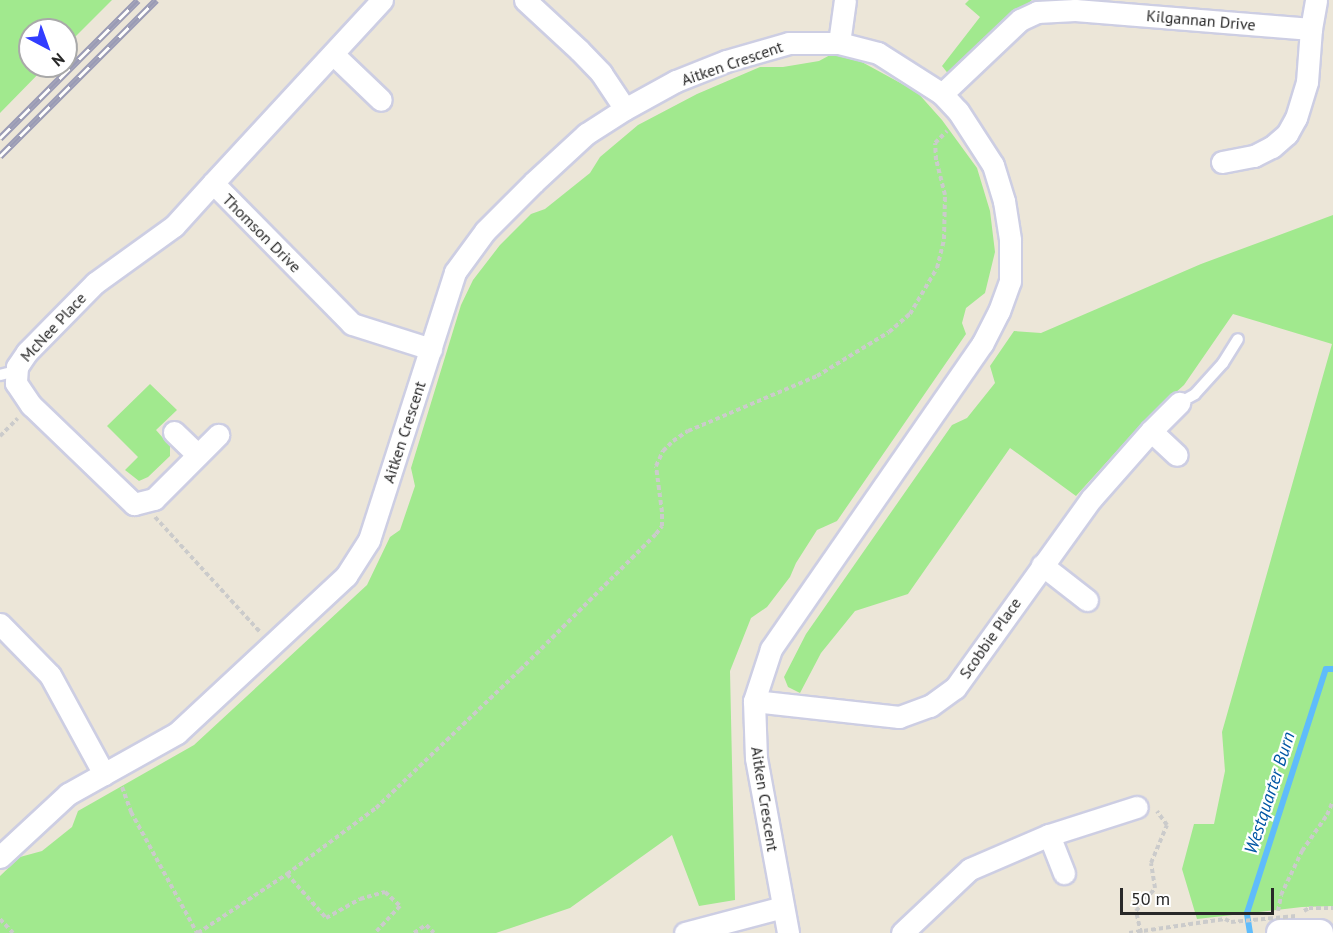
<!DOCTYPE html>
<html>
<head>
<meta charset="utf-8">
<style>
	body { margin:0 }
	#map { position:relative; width:1333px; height:933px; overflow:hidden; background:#ece6d8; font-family:"PT Sans",sans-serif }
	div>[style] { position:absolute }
	.green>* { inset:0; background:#a1e98e }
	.stream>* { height:6px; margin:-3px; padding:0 3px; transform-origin:3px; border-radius:3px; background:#5fbcfb }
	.path>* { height:4px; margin-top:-2px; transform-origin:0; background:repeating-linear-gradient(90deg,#cbcbcb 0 4.5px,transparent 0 7.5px) }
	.roads { filter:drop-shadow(2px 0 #cdcee3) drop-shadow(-2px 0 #cdcee3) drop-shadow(0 2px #cdcee3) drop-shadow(0 -2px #cdcee3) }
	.service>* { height:10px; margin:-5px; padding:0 5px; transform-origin:5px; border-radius:5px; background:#fff }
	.minor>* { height:21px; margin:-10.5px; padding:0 10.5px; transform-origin:10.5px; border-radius:10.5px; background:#fff }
	.tertiary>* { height:26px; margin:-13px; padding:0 13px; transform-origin:13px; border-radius:13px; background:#fff }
	.rail>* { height:7px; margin-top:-3.5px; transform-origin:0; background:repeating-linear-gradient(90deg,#fff 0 14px,#9a9bb5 0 28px); box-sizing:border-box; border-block:2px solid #9a9bb5 }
	.path-bridge>* { height:4px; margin-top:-2px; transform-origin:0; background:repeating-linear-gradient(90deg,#cbcbcb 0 4.5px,transparent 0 7.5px) }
	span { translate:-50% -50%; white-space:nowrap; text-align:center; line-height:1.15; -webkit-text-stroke:4.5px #fff; paint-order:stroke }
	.street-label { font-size:16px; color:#282828 }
	.water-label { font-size:18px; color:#0056a4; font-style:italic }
	.north { position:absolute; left:18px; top:18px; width:60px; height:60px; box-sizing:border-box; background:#fff; border:2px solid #a9a9a9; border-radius:50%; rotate:139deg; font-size:16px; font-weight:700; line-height:24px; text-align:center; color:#282828 }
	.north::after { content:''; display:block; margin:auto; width:21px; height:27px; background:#323dff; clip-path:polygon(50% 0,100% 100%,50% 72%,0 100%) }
	.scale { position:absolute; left:1120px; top:888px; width:154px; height:27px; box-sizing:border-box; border:3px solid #282828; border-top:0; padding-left:8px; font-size:18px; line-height:21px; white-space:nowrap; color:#282828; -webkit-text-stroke:4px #fff; paint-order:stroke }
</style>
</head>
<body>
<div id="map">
	<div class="green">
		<div style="clip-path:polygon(0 0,112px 0,66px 46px,66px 30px,30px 30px,30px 66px,46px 66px,0 113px)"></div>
		<div style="clip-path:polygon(969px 0,1032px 0,988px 37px,950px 76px,942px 66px,980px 17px,965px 4px)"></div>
		<div style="clip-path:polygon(832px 54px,860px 61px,917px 92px,942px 120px,977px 168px,990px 211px,995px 252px,985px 293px,966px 308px,962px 323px,966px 334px,837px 521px,817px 530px,796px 563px,790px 577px,767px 607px,751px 618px,730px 671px,735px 900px,699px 906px,672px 835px,570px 908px,496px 933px,0 933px,0 876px,20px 857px,42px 851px,72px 827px,78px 811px,194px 745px,367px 585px,390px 537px,400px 530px,415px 486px,411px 468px,461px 305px,473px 280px,500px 245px,531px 214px,545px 209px,590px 173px,600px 157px,638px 125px,697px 94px,760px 67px,783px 67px,819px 61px)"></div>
		<div style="clip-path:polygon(1333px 215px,1333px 906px,1302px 907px,1197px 919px,1182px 869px,1194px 824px,1214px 824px,1225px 771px,1222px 732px,1332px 344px,1233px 314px,1184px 385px,1143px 422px,1076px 496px,1010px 448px,908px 594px,855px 611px,821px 653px,800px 693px,788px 687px,784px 677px,806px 634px,952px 425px,967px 418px,995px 383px,990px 366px,1014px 331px,1041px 333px,1201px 264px)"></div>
		<div style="clip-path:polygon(150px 384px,177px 410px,156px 430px,170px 446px,170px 456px,148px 477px,139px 481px,125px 470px,138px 457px,107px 426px)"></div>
	</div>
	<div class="stream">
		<div style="left:1250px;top:933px;width:20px;rotate:-99deg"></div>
		<div style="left:1247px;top:913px;width:256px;rotate:-72.1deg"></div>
		<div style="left:1326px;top:669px;width:7px"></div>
	</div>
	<div class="path">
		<div style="left:0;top:436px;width:25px;rotate:-45deg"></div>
		<div style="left:155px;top:517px;width:156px;rotate:47.6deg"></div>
		<div style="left:122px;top:787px;width:27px;rotate:70deg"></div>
		<div style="left:131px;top:812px;width:138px;rotate:61.4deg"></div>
		<div style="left:287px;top:874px;width:59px;rotate:48.4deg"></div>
		<div style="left:326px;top:918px;width:39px;rotate:-29deg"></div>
		<div style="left:360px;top:899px;width:26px;rotate:-16deg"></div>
		<div style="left:385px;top:892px;width:21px;rotate:43deg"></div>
		<div style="left:400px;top:906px;width:37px;rotate:133deg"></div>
		<div style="left:1278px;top:911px;width:16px;rotate:-79deg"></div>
		<div style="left:1281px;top:895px;width:49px;rotate:-64.5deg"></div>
		<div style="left:1302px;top:851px;width:44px;rotate:-55.2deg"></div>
		<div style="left:1327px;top:815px;width:15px;rotate:-67deg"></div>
		<div style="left:1304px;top:911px;width:6px;rotate:-31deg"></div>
		<div style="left:1309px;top:908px;width:24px"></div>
		<div style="left:0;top:919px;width:19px;rotate:47deg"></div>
		<div style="left:198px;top:933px;width:107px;rotate:-33.5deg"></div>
		<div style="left:287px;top:874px;width:111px;rotate:-36.6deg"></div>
		<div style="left:376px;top:808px;width:199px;rotate:-43.8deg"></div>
		<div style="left:520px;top:670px;width:192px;rotate:-45deg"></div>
		<div style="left:656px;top:534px;width:10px;rotate:-53deg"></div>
		<div style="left:662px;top:526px;width:14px;rotate:-90deg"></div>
		<div style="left:662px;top:512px;width:46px;rotate:-97.4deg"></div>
		<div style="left:656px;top:466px;width:17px;rotate:-65deg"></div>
		<div style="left:663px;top:451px;width:14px;rotate:-45deg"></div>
		<div style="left:673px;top:441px;width:18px;rotate:-34deg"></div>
		<div style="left:688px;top:431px;width:140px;rotate:-23.1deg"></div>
		<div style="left:817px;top:376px;width:84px;rotate:-31.4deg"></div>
		<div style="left:889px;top:332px;width:28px;rotate:-41deg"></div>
		<div style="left:910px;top:314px;width:53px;rotate:-59.6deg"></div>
		<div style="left:937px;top:268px;width:30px;rotate:-76deg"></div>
		<div style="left:944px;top:239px;width:44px;rotate:-88.7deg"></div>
		<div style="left:945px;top:195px;width:36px;rotate:-104deg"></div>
		<div style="left:936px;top:160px;width:17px;rotate:-93deg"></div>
		<div style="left:935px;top:143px;width:17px;rotate:-45deg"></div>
		<div style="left:414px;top:933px;width:14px;rotate:-34deg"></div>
		<div style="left:426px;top:925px;width:11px;rotate:45deg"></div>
		<div style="left:1129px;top:933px;width:97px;rotate:-8.3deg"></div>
		<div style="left:1225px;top:919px;width:7px;rotate:27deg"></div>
		<div style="left:1141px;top:933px;width:23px;rotate:-103deg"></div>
		<div style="left:1136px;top:911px;width:30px;rotate:-50deg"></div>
		<div style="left:1155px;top:888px;width:25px;rotate:-99deg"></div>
		<div style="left:1151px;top:863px;width:41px;rotate:-67.2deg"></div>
		<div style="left:1167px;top:825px;width:17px;rotate:-126deg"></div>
	</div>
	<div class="roads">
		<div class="service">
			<div style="left:0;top:375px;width:16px;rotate:-14deg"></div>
			<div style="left:1179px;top:403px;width:18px;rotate:-29deg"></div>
			<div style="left:1195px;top:394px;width:42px;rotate:-47.9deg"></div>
			<div style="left:1223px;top:363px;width:28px;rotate:-58deg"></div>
		</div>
		<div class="minor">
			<div style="left:382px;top:0;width:249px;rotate:132.7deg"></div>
			<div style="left:213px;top:183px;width:198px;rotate:45.4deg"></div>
			<div style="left:352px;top:324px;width:83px;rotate:17.6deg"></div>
			<div style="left:525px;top:0;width:74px;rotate:42.8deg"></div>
			<div style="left:579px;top:50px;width:32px;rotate:46deg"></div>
			<div style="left:601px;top:73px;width:43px;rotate:56.3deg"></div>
			<div style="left:839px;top:43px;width:43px;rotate:-82.1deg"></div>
			<div style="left:333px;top:54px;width:66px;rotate:43.8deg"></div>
			<div style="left:942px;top:94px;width:108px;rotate:-43.5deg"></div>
			<div style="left:1020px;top:20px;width:19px;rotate:-25deg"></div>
			<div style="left:1037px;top:12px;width:38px;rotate:-3deg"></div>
			<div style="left:1075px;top:10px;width:237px;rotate:4.6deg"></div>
			<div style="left:1311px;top:29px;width:29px;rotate:-80deg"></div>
			<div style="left:1222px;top:162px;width:33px;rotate:-11deg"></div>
			<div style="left:1254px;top:156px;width:20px;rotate:-27deg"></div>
			<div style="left:1272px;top:147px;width:20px;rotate:-41deg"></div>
			<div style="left:1287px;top:134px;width:18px;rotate:-61deg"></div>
			<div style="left:1296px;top:118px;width:38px;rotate:-73deg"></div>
			<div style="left:1307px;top:82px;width:53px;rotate:-85.7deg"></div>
			<div style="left:213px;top:183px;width:58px;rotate:132.2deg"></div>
			<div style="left:174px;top:226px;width:97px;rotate:144.2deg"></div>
			<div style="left:95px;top:283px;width:97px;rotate:134.6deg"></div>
			<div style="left:27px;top:352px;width:18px;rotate:124deg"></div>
			<div style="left:17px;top:367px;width:16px;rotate:94deg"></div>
			<div style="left:16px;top:383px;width:27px;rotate:56deg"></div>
			<div style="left:31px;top:405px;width:143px;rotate:43.9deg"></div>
			<div style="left:134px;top:504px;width:21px;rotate:-14deg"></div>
			<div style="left:154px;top:499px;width:91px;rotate:-45deg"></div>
			<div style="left:1151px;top:431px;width:35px;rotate:43deg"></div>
			<div style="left:174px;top:432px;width:33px;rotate:44deg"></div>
			<div style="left:1042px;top:565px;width:57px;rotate:37.9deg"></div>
			<div style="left:0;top:624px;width:71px;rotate:45.6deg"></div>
			<div style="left:50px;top:675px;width:113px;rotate:61.4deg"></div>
			<div style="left:754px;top:701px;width:146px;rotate:6.3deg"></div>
			<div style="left:899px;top:717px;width:33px;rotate:-20deg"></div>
			<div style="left:930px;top:706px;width:31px;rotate:-36deg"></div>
			<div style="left:955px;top:688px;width:233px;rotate:-54.3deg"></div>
			<div style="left:1091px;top:499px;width:91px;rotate:-48.6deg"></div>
			<div style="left:1151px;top:431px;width:40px;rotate:-45deg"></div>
			<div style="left:1049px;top:835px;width:41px;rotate:68.5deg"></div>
			<div style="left:0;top:857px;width:93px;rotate:-42.8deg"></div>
			<div style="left:68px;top:794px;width:125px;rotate:-29.2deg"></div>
			<div style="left:177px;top:733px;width:231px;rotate:-42.9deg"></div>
			<div style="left:346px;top:576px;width:43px;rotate:-57.4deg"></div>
			<div style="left:369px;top:540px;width:281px;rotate:-72.2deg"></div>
			<div style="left:455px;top:272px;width:51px;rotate:-53.8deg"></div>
			<div style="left:485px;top:231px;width:69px;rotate:-45deg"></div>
			<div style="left:534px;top:182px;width:71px;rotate:-42.7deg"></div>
			<div style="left:586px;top:134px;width:46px;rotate:-32.7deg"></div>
			<div style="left:625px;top:109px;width:58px;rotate:-28.8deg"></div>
			<div style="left:676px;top:81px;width:54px;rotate:-21.8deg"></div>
			<div style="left:726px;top:61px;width:66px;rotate:-15.9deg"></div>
			<div style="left:789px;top:43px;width:50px"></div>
			<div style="left:839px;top:43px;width:40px;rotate:14.4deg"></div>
			<div style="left:878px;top:53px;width:76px;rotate:32.6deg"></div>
			<div style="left:942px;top:94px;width:23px;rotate:47deg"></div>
			<div style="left:958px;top:111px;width:64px;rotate:57.1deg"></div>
			<div style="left:993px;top:165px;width:38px;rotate:73deg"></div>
			<div style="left:1004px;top:201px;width:39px;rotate:81deg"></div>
			<div style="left:1010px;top:240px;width:41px;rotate:90deg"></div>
			<div style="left:1010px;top:281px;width:32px;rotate:110deg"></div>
			<div style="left:999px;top:311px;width:37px;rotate:117deg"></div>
			<div style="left:982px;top:344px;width:371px;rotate:124.7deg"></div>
			<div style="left:771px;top:649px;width:55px;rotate:108.1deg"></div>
			<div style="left:754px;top:701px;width:57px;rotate:88deg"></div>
			<div style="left:756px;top:758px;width:178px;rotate:79.6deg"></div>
			<div style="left:685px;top:933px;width:101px;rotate:-14.9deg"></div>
			<div style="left:902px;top:933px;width:93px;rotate:-43.3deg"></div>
			<div style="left:970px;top:869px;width:86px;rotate:-23.3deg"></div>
			<div style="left:1049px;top:835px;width:92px;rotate:-17.7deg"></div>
		</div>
		<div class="tertiary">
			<div style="left:1280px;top:933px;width:40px"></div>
		</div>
	</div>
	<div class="rail">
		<div style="left:0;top:138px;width:195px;rotate:-45deg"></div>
		<div style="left:0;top:156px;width:221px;rotate:-45deg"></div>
	</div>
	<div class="path-bridge">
		<div style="left:1231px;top:922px;width:65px;rotate:-5.3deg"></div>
	</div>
	<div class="street-label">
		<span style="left:1201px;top:20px;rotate:5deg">Kilgannan Drive</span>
		<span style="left:732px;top:63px;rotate:-19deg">Aitken Crescent</span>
		<span style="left:262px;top:233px;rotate:45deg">Thomson Drive</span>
		<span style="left:53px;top:327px;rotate:-47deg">McNee Place</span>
		<span style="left:404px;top:432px;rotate:-72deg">Aitken Crescent</span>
		<span style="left:990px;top:638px;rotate:-55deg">Scobbie Place</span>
		<span style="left:765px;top:799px;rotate:81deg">Aitken Crescent</span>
	</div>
	<div class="water-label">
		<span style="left:1270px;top:793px;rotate:-72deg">Westquarter Burn</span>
	</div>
	<div class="north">N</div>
	<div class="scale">50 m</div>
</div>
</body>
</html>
